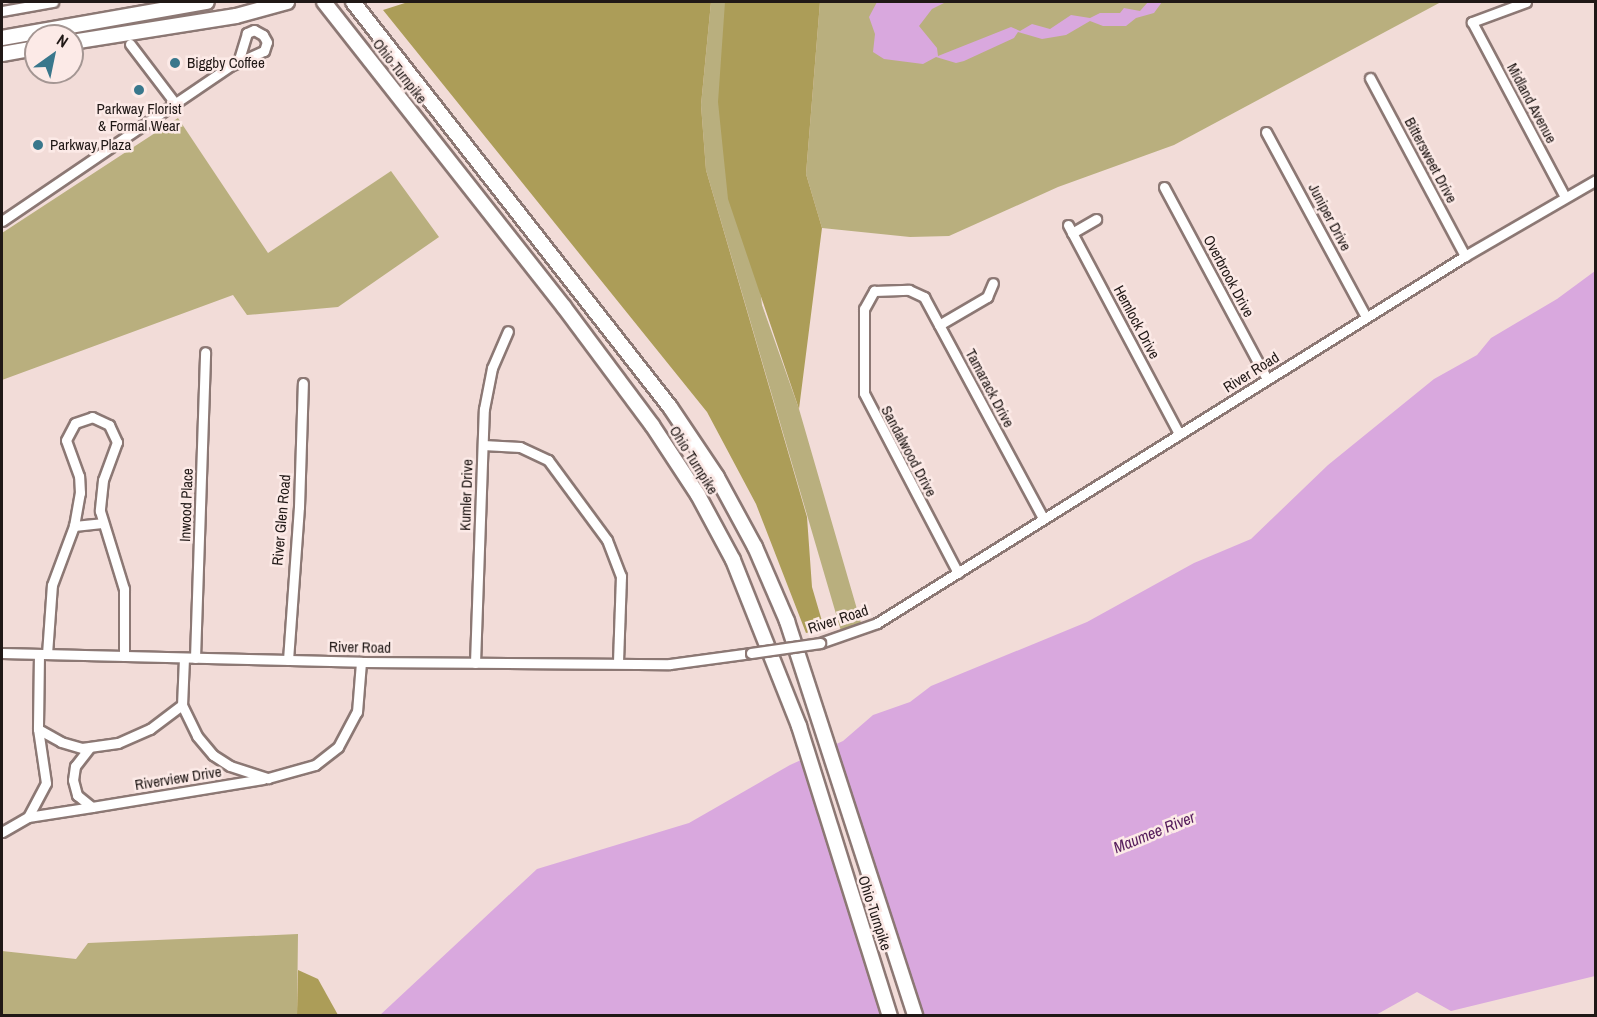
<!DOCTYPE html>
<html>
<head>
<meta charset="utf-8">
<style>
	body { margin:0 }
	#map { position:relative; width:1597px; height:1017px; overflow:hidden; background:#f2dcd8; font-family:"Archivo Narrow",sans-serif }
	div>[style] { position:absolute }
	.green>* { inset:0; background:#b9af7e }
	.forest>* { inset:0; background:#ac9d58 }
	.water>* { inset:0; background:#d9a8de }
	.pier>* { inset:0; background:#f2dcd8 }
	.roads { filter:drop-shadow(2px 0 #8c7874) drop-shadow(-2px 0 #8c7874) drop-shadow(0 2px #8c7874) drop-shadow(0 -2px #8c7874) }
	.minor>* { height:9px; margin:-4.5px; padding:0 4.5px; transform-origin:4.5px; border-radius:4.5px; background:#fff }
	.highway>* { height:14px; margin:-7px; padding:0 7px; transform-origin:7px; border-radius:7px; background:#fff }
	.bridges { filter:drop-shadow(2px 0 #8c7874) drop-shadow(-2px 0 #8c7874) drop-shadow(0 2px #8c7874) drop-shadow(0 -2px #8c7874) }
	.minor-bridge>* { height:9px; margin:-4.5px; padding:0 4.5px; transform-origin:4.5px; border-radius:4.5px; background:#fff }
	.dots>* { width:16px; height:16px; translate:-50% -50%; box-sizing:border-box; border:3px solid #fceae7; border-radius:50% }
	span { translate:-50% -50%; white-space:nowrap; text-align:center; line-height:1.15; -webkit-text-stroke:5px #fceae7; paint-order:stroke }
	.poi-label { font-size:15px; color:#201816 }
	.left { translate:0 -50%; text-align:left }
	.street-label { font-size:15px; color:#201816 }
	.water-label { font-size:16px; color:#551b5b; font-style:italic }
	.frame { position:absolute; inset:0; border:3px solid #201816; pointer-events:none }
	.north { position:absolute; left:24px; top:24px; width:60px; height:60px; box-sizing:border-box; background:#fceae7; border:2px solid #a49693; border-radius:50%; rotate:33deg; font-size:16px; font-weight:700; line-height:24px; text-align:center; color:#201816 }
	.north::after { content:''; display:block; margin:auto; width:21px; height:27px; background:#39778c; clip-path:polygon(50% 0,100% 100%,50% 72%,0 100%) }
</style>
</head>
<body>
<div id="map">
	<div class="green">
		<div style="clip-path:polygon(711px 2px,725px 2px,762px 305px,799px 409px,861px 623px,841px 631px,706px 170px,701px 105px)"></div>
		<div style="clip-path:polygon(820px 2px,1441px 2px,1174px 145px,1058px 187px,949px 236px,910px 237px,822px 228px,806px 174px)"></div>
		<div style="clip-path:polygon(178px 118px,268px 253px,391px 171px,439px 237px,338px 307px,247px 315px,233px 295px,2px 380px,2px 233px)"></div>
		<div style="clip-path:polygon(298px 934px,297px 1015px,2px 1016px,2px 951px,76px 959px,88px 943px)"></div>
	</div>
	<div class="forest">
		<div style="clip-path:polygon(408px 2px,711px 2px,701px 105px,706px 170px,807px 517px,812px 587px,824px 628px,806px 633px,756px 504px,707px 412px,383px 10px)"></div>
		<div style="clip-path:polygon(725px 2px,820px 2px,806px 174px,822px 228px,799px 409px,728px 199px,718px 102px)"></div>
		<div style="clip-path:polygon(298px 970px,318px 979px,338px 1015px,297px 1015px)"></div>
	</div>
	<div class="water">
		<div style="clip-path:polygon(877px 2px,946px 2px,932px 9px,919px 26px,937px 48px,938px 56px,1011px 27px,1020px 31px,1032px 24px,1050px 29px,1071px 15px,1090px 18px,1100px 13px,1120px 13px,1124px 8px,1140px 11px,1148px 2px,1162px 2px,1154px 13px,1136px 18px,1126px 26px,1103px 26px,1090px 21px,1066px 35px,1042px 39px,1018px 32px,1014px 38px,964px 61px,956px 63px,936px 57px,923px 64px,884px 59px,873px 52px,875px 34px,869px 17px)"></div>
		<div style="clip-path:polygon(1595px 271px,1595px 976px,1451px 1011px,1417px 992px,1374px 1016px,379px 1016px,537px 869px,689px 823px,790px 765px,843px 741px,873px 715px,910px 702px,931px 686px,1087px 622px,1194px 563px,1251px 539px,1328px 465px,1434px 379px,1477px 355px,1491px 338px,1557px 299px)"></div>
	</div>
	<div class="pier">
		<div style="clip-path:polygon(835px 741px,924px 1015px,882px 1015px,799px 757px)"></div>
	</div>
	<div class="roads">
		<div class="minor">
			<div style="left:1526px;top:2px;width:58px;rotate:159.7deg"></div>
			<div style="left:1472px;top:22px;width:198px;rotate:62deg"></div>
			<div style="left:2px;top:11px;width:52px;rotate:-10deg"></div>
			<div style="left:130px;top:44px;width:74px;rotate:52.7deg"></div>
			<div style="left:1370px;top:78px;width:202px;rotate:61.9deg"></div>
			<div style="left:1266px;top:132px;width:210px;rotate:61.6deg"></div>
			<div style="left:1164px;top:187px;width:218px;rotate:61.8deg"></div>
			<div style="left:2px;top:221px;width:276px;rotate:-34.2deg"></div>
			<div style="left:230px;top:66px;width:37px;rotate:-24deg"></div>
			<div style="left:264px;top:51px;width:9px;rotate:-72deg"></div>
			<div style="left:267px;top:42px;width:8px;rotate:-120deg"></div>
			<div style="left:263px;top:35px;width:10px;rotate:-151deg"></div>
			<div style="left:254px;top:30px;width:8px;rotate:157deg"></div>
			<div style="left:247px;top:33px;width:28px;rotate:107deg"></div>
			<div style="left:1068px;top:225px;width:237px;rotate:62deg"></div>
			<div style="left:1072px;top:233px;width:28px;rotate:-30deg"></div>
			<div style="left:939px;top:325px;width:56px;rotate:-30.3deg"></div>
			<div style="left:987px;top:297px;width:15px;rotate:-67deg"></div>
			<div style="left:483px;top:445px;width:37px;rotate:3deg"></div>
			<div style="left:520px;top:447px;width:31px;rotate:25deg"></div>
			<div style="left:548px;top:460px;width:99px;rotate:53.6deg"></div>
			<div style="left:607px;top:540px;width:39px;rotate:69deg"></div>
			<div style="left:621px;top:576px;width:87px;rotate:92deg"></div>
			<div style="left:74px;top:526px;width:28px;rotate:-6deg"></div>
			<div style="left:958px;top:573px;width:203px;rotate:-117.6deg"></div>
			<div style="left:864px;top:393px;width:84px;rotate:-90deg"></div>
			<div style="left:864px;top:309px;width:21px;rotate:-61deg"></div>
			<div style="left:874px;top:291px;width:35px;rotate:-2deg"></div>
			<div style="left:909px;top:290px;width:17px;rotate:25deg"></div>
			<div style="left:924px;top:297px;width:251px;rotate:61.7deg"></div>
			<div style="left:820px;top:643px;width:60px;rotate:-19.3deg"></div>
			<div style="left:877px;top:623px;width:693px;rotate:-31.97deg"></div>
			<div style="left:1465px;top:256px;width:151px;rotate:-30.1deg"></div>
			<div style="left:2px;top:653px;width:359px;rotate:1.4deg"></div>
			<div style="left:361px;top:662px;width:309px;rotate:0.4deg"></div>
			<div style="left:670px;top:664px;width:82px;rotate:-7.7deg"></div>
			<div style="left:39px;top:654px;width:75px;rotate:90.8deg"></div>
			<div style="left:38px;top:729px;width:26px;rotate:29deg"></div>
			<div style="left:61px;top:742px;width:22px;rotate:16deg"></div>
			<div style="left:82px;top:748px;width:36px;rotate:-8deg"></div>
			<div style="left:118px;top:743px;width:35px;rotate:-24deg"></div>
			<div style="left:150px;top:729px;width:40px;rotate:-37deg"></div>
			<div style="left:47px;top:654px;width:69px;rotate:-85.9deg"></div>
			<div style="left:52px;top:585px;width:63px;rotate:-69.6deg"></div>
			<div style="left:74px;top:526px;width:34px;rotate:-80deg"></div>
			<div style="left:80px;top:493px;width:17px;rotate:-93deg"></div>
			<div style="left:79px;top:476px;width:38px;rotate:-110deg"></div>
			<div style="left:66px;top:440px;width:19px;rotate:-62deg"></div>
			<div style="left:75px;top:423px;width:18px;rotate:-19deg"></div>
			<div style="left:92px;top:417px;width:19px;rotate:25deg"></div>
			<div style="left:109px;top:425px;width:19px;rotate:65deg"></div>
			<div style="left:117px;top:442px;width:40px;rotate:110.2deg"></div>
			<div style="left:103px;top:480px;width:31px;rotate:96deg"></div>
			<div style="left:100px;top:511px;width:82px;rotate:72.9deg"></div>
			<div style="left:124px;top:589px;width:67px;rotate:90deg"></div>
			<div style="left:184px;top:658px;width:47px;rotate:92.4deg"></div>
			<div style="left:182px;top:705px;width:34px;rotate:64deg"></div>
			<div style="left:197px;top:736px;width:25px;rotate:50deg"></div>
			<div style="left:213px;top:755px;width:20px;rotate:33deg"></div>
			<div style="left:230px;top:766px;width:40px;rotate:18deg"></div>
			<div style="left:268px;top:778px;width:49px;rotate:-15.5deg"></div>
			<div style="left:315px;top:765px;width:29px;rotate:-38deg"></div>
			<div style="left:338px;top:747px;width:40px;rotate:-62deg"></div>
			<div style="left:357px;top:712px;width:50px;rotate:-85.4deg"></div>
			<div style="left:195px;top:658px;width:306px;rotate:-88.1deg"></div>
			<div style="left:288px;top:660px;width:153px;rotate:-85.9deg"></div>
			<div style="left:299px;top:507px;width:124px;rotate:-88.2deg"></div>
			<div style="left:475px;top:663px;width:254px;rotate:-88deg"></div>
			<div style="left:484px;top:409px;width:42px;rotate:-79deg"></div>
			<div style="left:492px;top:368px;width:40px;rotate:-66.6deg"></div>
			<div style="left:90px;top:747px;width:24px;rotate:128deg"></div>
			<div style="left:75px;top:766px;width:14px;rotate:98deg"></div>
			<div style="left:73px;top:780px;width:16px;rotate:75deg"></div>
			<div style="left:77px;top:795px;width:19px;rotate:39deg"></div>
			<div style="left:92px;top:807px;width:173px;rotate:-9.3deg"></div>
			<div style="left:28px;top:817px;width:38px;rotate:-62deg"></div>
			<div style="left:46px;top:783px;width:55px;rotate:-98.4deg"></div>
			<div style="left:2px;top:832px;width:30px;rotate:-30deg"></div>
			<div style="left:28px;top:817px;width:65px;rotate:-8.9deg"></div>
		</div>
		<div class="highway">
			<div style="left:324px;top:2px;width:388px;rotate:51.8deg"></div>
			<div style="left:564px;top:307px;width:147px;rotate:53.3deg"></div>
			<div style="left:652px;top:425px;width:84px;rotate:56.7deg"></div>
			<div style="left:698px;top:495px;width:74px;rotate:61.7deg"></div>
			<div style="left:733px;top:560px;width:179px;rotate:68.3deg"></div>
			<div style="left:799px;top:726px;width:304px;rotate:72.6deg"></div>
			<div style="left:353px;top:2px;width:514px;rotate:51.95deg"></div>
			<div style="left:670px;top:407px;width:84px;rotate:56.1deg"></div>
			<div style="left:717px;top:477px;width:80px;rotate:61.5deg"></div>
			<div style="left:755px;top:547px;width:81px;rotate:66.6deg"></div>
			<div style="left:787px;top:621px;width:415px;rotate:72deg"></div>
			<div style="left:2px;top:38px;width:208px;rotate:-10deg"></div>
			<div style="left:72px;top:42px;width:166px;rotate:-9deg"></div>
			<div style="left:236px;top:16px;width:53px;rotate:-15.4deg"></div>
			<div style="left:2px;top:54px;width:35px;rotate:-10deg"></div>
		</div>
	</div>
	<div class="bridges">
		<div class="minor-bridge">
			<div style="left:751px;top:653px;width:70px;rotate:-8.2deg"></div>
		</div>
	</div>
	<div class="dots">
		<div style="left:175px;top:63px;background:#39778c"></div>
		<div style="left:139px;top:90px;background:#39778c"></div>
		<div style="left:38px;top:145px;background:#39778c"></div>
	</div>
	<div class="poi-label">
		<span class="left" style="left:187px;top:63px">Biggby Coffee</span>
		<span style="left:139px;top:117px">Parkway Florist<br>&amp; Formal Wear</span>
		<span class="left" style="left:50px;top:145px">Parkway Plaza</span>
	</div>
	<div class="street-label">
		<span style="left:400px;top:71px;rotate:52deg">Ohio Turnpike</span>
		<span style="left:1532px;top:103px;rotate:62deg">Midland Avenue</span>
		<span style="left:1431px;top:160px;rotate:62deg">Bittersweet Drive</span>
		<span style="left:1330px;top:217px;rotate:62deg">Juniper Drive</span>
		<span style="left:1229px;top:276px;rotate:62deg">Overbrook Drive</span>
		<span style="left:1137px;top:322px;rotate:62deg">Hemlock Drive</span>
		<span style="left:1251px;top:372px;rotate:-32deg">River Road</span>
		<span style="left:990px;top:388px;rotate:62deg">Tamarack Drive</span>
		<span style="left:909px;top:451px;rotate:62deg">Sandalwood Drive</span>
		<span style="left:694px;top:460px;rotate:58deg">Ohio Turnpike</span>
		<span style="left:466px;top:495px;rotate:-88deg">Kumler Drive</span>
		<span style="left:186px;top:505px;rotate:-88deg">Inwood Place</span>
		<span style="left:281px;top:520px;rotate:-85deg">River Glen Road</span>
		<span style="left:838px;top:619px;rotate:-18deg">River Road</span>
		<span style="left:360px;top:647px;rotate:1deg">River Road</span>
		<span style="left:178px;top:778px;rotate:-9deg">Riverview Drive</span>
		<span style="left:875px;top:913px;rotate:72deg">Ohio Turnpike</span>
	</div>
	<div class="water-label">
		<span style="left:1154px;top:832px;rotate:-22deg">Maumee River</span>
	</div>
	<div class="frame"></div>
	<div class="north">N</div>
</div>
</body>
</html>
